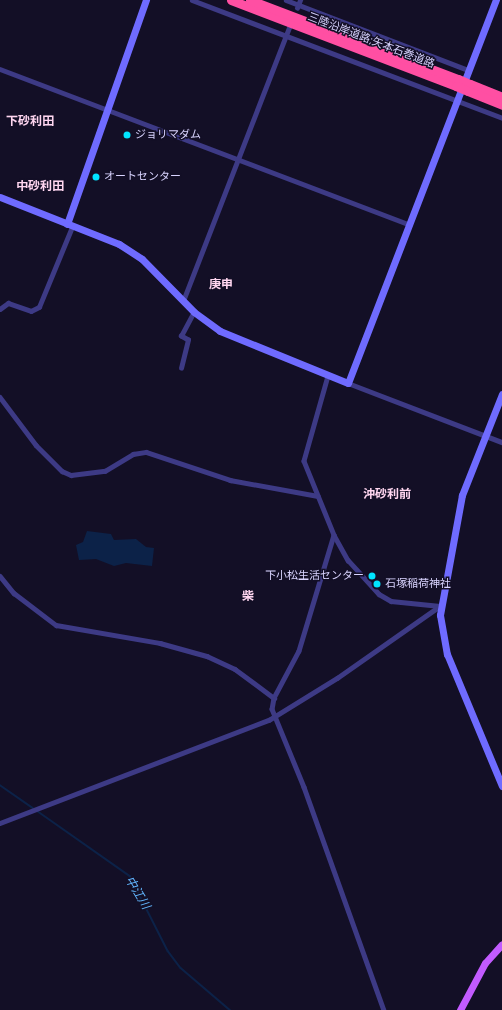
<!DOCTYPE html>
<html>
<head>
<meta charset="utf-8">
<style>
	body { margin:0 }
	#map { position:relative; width:502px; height:1010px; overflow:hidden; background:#130f26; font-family:Figtree,"Noto Sans JP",sans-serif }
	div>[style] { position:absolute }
	.water>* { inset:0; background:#0c2248 }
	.stream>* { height:1.5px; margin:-0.75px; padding:0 0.75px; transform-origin:0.75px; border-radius:0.75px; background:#0c2248 }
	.street>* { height:4.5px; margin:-2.25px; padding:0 2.25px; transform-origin:2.25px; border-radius:2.25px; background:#3d3a85 }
	.secondary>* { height:7px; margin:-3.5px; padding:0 3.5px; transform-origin:3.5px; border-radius:3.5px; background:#6f6bff }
	.primary>* { height:7px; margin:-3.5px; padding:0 3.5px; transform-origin:3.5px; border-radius:3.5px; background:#c25bff }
	.highway>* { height:9px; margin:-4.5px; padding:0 4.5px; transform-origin:4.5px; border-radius:4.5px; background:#ff4fa3 }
	.highway-bridge>* { height:9px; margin:-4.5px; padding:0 4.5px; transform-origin:4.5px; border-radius:4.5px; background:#ff4fa3 }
	.dots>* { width:11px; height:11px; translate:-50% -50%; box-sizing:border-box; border:2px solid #130f26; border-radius:50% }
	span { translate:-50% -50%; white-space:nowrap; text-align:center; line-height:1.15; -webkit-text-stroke:3px #130f26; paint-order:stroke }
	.street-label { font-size:11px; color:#d9d4ff }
	.poi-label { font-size:11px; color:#d9d4ff }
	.left { translate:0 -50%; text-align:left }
	.right { translate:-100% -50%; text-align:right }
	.neighbourhood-label { font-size:12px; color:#ffd6f0; font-weight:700 }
	.water-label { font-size:12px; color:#62b6ff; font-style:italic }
</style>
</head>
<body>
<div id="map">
	<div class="water">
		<div style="clip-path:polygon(87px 531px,111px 534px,114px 540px,136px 539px,146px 547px,154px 548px,152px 566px,126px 563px,114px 566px,96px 559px,79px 560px,76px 545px,83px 542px)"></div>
	</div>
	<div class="stream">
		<div style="left:0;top:785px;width:40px;rotate:34.9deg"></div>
		<div style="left:36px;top:810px;width:115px;rotate:35.1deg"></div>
		<div style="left:130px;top:876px;width:84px;rotate:63.1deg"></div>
		<div style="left:168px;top:951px;width:21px;rotate:53deg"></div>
		<div style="left:181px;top:968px;width:65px;rotate:40.6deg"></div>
	</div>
	<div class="street">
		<div style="left:192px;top:0;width:332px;rotate:20.8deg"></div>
		<div style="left:286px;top:0;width:195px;rotate:21deg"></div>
		<div style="left:297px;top:8px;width:9px;rotate:-69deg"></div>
		<div style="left:0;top:69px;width:436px;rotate:20.8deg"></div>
		<div style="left:183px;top:301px;width:293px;rotate:-68.8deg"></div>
		<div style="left:0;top:309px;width:10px;rotate:-37deg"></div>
		<div style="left:8px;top:303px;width:24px;rotate:19deg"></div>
		<div style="left:31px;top:311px;width:9px;rotate:-27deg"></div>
		<div style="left:39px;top:307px;width:87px;rotate:-67.6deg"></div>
		<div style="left:181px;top:368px;width:29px;rotate:-76deg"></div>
		<div style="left:188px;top:340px;width:8px;rotate:-150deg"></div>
		<div style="left:181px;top:336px;width:27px;rotate:-62deg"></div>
		<div style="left:328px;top:376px;width:88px;rotate:105.8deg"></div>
		<div style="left:304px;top:461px;width:80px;rotate:67.9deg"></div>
		<div style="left:334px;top:535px;width:29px;rotate:61deg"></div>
		<div style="left:348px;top:560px;width:46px;rotate:47.6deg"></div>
		<div style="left:379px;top:594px;width:14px;rotate:30deg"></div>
		<div style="left:391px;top:601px;width:49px;rotate:5.8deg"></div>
		<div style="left:348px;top:383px;width:165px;rotate:21deg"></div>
		<div style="left:0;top:397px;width:60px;rotate:53.1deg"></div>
		<div style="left:36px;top:445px;width:37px;rotate:45deg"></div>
		<div style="left:62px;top:471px;width:10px;rotate:24deg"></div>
		<div style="left:71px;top:475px;width:34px;rotate:-7deg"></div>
		<div style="left:105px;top:471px;width:33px;rotate:-31deg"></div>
		<div style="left:133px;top:454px;width:13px;rotate:-9deg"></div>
		<div style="left:146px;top:452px;width:89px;rotate:18.4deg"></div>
		<div style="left:230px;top:480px;width:89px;rotate:10.3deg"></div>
		<div style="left:334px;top:535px;width:121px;rotate:106.8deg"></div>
		<div style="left:299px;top:651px;width:53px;rotate:118deg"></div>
		<div style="left:274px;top:698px;width:11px;rotate:100deg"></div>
		<div style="left:272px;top:709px;width:84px;rotate:67.7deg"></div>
		<div style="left:304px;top:787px;width:237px;rotate:70.3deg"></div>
		<div style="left:0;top:576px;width:22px;rotate:51deg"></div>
		<div style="left:14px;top:593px;width:53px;rotate:37.3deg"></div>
		<div style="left:56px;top:625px;width:106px;rotate:9.8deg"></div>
		<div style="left:160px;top:643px;width:49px;rotate:15.5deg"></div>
		<div style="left:207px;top:656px;width:31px;rotate:25deg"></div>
		<div style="left:235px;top:669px;width:49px;rotate:36.6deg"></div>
		<div style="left:0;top:823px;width:288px;rotate:-21deg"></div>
		<div style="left:269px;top:720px;width:80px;rotate:-31.7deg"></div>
		<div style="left:337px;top:678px;width:126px;rotate:-35deg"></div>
	</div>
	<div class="secondary">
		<div style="left:0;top:197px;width:128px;rotate:21.6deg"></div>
		<div style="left:119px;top:244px;width:27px;rotate:33deg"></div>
		<div style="left:142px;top:259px;width:74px;rotate:45.5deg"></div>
		<div style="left:194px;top:312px;width:32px;rotate:36deg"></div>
		<div style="left:220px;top:331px;width:138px;rotate:22.1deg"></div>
		<div style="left:348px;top:383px;width:411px;rotate:-68.9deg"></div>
		<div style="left:67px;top:224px;width:238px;rotate:-70.6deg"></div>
		<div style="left:502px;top:394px;width:109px;rotate:111.6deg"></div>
		<div style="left:462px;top:495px;width:122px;rotate:100.4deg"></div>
		<div style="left:440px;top:615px;width:40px;rotate:80deg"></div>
		<div style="left:447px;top:654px;width:143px;rotate:67.4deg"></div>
	</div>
	<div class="primary">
		<div style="left:460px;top:1010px;width:53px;rotate:-62deg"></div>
		<div style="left:485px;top:963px;width:25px;rotate:-48deg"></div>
	</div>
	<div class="highway">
		<div style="left:231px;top:0;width:241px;rotate:20.9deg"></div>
		<div style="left:250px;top:0;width:222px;rotate:20.8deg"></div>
		<div style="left:470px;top:84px;width:35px;rotate:22deg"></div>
		<div style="left:468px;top:91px;width:37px;rotate:22deg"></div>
	</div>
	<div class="highway-bridge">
		<div style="left:458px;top:79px;width:13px;rotate:23deg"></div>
		<div style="left:456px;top:86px;width:13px;rotate:23deg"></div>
	</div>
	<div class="dots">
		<div style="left:127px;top:135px;background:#00e5ff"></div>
		<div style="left:96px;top:177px;background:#00e5ff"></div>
		<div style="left:372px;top:576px;background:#00e5ff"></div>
		<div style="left:377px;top:584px;background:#00e5ff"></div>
	</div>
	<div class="street-label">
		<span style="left:371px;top:41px;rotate:21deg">三陸沿岸道路;矢本石巻道路</span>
	</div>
	<div class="poi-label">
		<span class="left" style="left:135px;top:135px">ジョリマダム</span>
		<span class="left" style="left:104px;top:177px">オートセンター</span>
		<span class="right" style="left:364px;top:576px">下小松生活センター</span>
		<span class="left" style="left:385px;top:584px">石塚稲荷神社</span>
	</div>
	<div class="neighbourhood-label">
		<span style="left:30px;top:122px">下砂利田</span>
		<span style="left:40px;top:187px">中砂利田</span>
		<span style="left:221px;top:285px">庚申</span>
		<span style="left:387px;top:495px">沖砂利前</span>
		<span style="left:248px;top:597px">柴</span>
	</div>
	<div class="water-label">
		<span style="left:137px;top:893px;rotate:59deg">中江川</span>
	</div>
</div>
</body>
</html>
